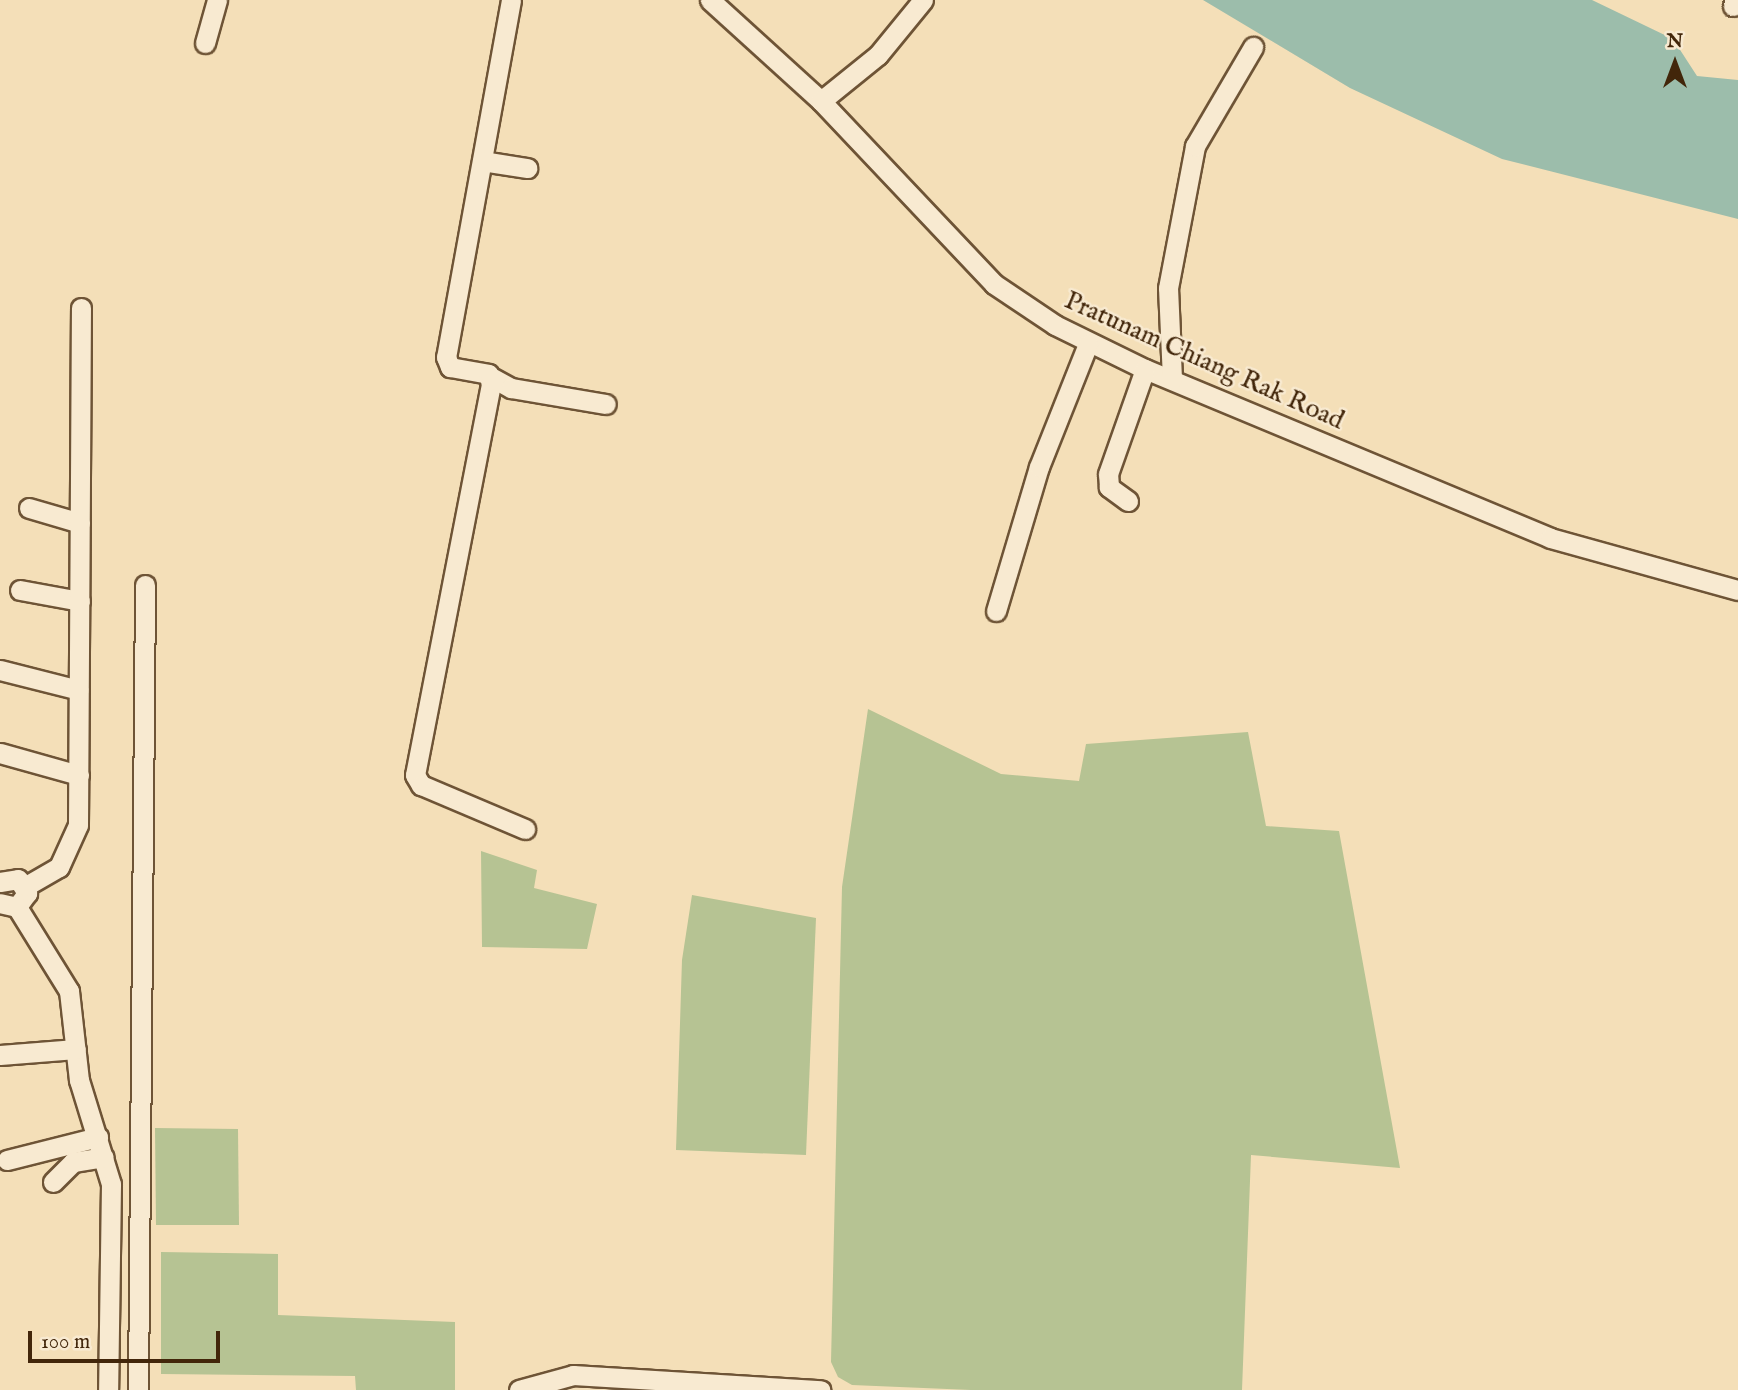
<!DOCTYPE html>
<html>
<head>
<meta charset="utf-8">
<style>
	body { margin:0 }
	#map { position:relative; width:1738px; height:1390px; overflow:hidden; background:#f4dfb8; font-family:"IM FELL English",serif }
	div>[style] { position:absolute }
	.green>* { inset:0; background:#b6c393 }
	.water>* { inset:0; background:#9cbdab }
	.roads { filter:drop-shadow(2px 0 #6e5436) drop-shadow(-2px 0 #6e5436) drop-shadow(0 2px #6e5436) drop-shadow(0 -2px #6e5436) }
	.minor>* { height:19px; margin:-9.5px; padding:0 9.5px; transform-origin:9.5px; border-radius:9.5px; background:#f8ead1 }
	span { translate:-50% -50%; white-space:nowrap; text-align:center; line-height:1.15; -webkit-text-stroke:5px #f8ead1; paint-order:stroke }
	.street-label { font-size:26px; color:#42260a }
	.north { position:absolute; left:1640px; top:28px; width:70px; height:70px; -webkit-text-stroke:5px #f8ead1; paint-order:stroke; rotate:0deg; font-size:19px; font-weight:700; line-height:28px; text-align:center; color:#42260a }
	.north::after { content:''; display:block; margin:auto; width:24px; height:32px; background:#42260a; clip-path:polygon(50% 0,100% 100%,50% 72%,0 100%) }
	.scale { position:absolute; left:28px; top:1331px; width:192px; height:32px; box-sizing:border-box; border:4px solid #42260a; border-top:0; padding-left:9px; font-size:21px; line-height:24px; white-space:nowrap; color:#42260a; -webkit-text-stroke:5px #f8ead1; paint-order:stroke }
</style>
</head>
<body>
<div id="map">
	<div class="green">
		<div style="clip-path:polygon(868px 709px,1001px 774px,1079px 781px,1086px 744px,1248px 732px,1266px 826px,1339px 831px,1400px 1168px,1251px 1155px,1242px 1390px,971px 1390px,852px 1385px,838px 1377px,831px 1362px,842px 887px)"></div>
		<div style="clip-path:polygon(481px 851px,537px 870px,534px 888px,597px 904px,587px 949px,482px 947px)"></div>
		<div style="clip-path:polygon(692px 895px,816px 918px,806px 1155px,676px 1150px,682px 960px)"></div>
		<div style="clip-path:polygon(155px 1128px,238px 1129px,239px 1225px,156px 1225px)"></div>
		<div style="clip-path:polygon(161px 1252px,278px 1254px,278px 1315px,455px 1322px,455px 1390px,356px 1390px,355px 1376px,161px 1374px)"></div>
	</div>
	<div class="water">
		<div style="clip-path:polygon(1203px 0,1592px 0,1673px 39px,1697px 76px,1738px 80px,1738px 219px,1502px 159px,1350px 88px)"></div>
	</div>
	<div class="roads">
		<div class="minor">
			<div style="left:511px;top:0;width:363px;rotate:100.3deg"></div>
			<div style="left:446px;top:357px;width:11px;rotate:68deg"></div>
			<div style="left:450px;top:367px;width:39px;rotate:10deg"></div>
			<div style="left:488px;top:374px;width:10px;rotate:73deg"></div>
			<div style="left:491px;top:384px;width:398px;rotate:101deg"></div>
			<div style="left:415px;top:775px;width:12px;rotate:59deg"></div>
			<div style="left:421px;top:785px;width:113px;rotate:22.9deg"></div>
			<div style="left:710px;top:0;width:150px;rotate:42.3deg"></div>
			<div style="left:821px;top:101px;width:252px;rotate:46.6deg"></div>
			<div style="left:994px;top:284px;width:73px;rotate:33.9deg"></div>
			<div style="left:1055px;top:325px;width:100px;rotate:26.1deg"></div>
			<div style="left:1145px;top:369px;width:439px;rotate:22.6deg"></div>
			<div style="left:1550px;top:538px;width:195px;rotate:15.5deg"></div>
			<div style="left:1733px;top:6px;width:6px;rotate:-72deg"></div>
			<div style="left:205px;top:43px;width:45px;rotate:-74.4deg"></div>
			<div style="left:821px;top:101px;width:73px;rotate:-38.9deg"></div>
			<div style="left:878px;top:55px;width:71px;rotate:-50.7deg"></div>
			<div style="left:482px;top:161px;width:46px;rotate:8.8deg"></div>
			<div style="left:491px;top:377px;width:23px;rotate:29deg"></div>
			<div style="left:511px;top:388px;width:96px;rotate:9.6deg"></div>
			<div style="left:1172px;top:379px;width:91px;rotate:-92.5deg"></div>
			<div style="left:1168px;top:288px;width:145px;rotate:-79.2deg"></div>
			<div style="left:1195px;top:146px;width:115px;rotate:-59.6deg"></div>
			<div style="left:1128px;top:501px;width:24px;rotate:-144deg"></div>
			<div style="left:1109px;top:487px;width:13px;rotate:-94deg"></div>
			<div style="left:1108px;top:474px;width:111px;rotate:-70.6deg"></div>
			<div style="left:29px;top:508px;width:53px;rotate:16.4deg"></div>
			<div style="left:20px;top:590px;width:61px;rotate:10.4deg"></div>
			<div style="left:996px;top:611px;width:150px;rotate:-73.4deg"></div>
			<div style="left:1039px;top:467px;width:132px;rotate:-68.3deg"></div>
			<div style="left:0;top:670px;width:81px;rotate:14.2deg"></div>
			<div style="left:0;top:753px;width:82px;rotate:15.6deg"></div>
			<div style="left:0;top:882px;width:18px;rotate:-9deg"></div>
			<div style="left:18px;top:879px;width:17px;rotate:57deg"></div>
			<div style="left:27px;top:893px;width:17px;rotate:126deg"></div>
			<div style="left:17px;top:907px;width:17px;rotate:-167deg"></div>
			<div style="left:26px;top:886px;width:38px;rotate:-30deg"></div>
			<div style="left:59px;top:867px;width:46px;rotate:-65.7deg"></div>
			<div style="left:78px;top:825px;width:517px;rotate:-89.67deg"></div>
			<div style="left:17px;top:907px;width:99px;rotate:58.2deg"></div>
			<div style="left:69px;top:991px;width:90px;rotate:83.6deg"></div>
			<div style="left:79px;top:1080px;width:109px;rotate:72.9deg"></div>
			<div style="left:111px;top:1184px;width:206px;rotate:90.8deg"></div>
			<div style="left:0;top:1055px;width:76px;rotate:-4.5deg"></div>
			<div style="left:7px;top:1160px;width:94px;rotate:-14.2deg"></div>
			<div style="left:53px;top:1182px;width:28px;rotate:-45deg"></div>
			<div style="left:73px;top:1162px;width:31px;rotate:-9deg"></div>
			<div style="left:138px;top:1390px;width:805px;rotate:-89.5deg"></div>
			<div style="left:519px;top:1390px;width:56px;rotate:-15.5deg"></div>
			<div style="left:573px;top:1375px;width:248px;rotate:3.5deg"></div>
		</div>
	</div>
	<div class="street-label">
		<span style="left:1204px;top:361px;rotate:24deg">Pratunam Chiang Rak Road</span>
	</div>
	<div class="north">N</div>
	<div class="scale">100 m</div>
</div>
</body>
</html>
